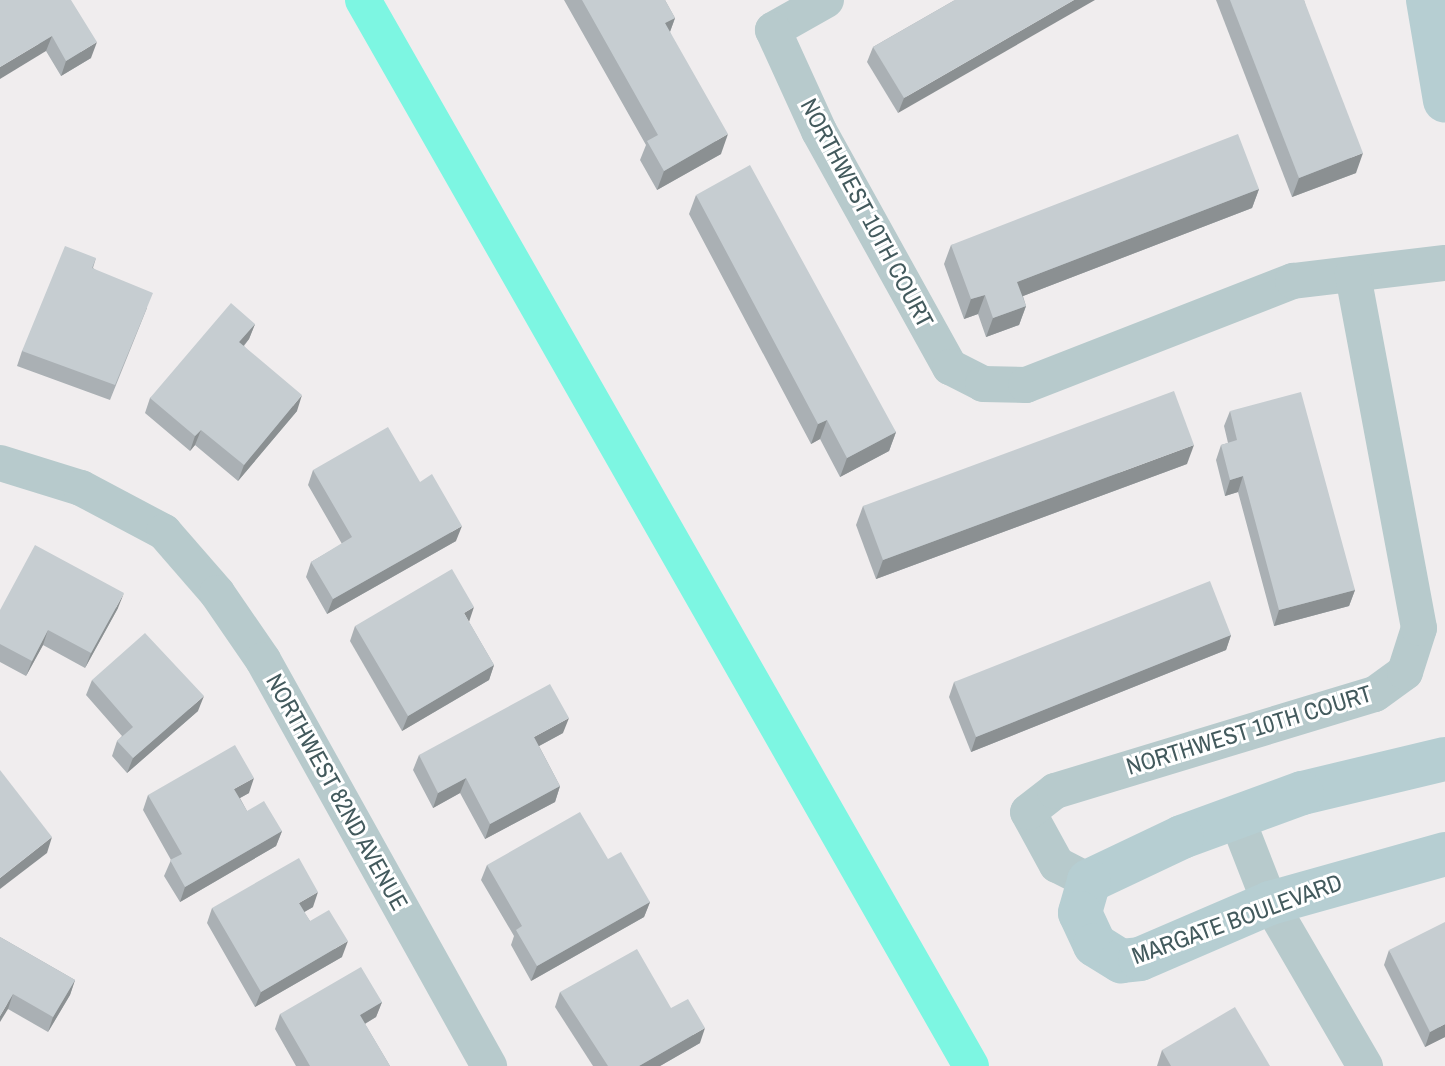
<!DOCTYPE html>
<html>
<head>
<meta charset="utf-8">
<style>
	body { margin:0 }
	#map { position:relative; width:1445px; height:1066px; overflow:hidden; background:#f0edee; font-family:"Archivo Narrow",sans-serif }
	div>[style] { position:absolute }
	.canal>* { height:36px; margin:-18px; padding:0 18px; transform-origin:18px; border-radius:18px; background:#7df6e2 }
	.street>* { height:36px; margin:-18px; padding:0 18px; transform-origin:18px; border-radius:18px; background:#b7cacc }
	.secondary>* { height:44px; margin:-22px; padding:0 22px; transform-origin:22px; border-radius:22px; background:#b6ced2 }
	.wall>* { inset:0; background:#aab0b4 }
	.shaded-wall>* { inset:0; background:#8b9092 }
	.building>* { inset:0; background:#c6cdd1 }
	span { translate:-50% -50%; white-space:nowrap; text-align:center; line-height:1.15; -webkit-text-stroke:6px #fff; paint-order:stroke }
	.street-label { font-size:24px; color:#435a5d }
</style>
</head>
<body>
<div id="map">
	<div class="canal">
		<div style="left:363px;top:0;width:1227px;rotate:60.3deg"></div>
	</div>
	<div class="street">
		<div style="left:826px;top:0;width:61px;rotate:150.5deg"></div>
		<div style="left:773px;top:30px;width:111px;rotate:65.5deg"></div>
		<div style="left:819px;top:131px;width:270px;rotate:61deg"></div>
		<div style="left:950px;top:367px;width:37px;rotate:27deg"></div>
		<div style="left:983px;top:384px;width:43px;rotate:1.3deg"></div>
		<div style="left:1026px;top:385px;width:287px;rotate:-21.3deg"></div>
		<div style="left:1293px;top:281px;width:153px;rotate:-6.8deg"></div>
		<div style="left:0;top:463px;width:85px;rotate:17.2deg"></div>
		<div style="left:81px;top:488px;width:94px;rotate:27.9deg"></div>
		<div style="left:164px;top:532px;width:81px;rotate:49deg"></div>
		<div style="left:217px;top:593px;width:81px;rotate:55.5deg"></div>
		<div style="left:263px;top:660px;width:465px;rotate:60.9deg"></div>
		<div style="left:1236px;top:816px;width:93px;rotate:68.7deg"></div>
		<div style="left:1270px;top:903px;width:189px;rotate:59.8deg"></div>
		<div style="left:1089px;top:881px;width:36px;rotate:-153deg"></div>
		<div style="left:1057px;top:865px;width:60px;rotate:-118.7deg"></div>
		<div style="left:1028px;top:812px;width:34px;rotate:-38deg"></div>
		<div style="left:1055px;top:791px;width:334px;rotate:-16.9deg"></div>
		<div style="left:1375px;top:694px;width:37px;rotate:-36deg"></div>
		<div style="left:1405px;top:672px;width:46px;rotate:-72.3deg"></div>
		<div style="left:1419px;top:628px;width:360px;rotate:-100.6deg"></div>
	</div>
	<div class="secondary">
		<div style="left:1428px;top:0;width:102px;rotate:80.4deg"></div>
		<div style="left:1445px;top:759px;width:147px;rotate:166.6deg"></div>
		<div style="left:1302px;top:793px;width:128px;rotate:159.9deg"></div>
		<div style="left:1182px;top:837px;width:103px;rotate:154.7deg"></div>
		<div style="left:1089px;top:881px;width:33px;rotate:106deg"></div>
		<div style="left:1080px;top:913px;width:35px;rotate:65deg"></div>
		<div style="left:1095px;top:945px;width:31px;rotate:32deg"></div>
		<div style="left:1121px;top:961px;width:19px;rotate:-6deg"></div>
		<div style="left:1140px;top:959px;width:142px;rotate:-23.3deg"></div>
		<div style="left:1270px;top:903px;width:182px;rotate:-15.6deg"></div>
	</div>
	<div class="wall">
		<div style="clip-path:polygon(0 0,91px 58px,61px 76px,46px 51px)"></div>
		<div style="clip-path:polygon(564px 0,665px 0,675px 18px,670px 32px,721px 154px,657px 190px,640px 160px,646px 145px)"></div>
		<div style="clip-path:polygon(955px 0,898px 113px,867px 62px,873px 47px)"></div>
		<div style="clip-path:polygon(1216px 0,1304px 0,1356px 173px,1292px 197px)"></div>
		<div style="clip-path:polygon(1259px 189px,1252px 208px,1023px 296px,1026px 306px,1019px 325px,986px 337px,978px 314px,964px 319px,944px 264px,951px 245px)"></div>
		<div style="clip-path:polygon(696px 195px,896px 432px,889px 451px,840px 477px,820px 439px,811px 444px,689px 214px)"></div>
		<div style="clip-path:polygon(96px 258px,93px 268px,147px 308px,110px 400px,17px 366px,22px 351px)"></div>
		<div style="clip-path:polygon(255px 324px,249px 339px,244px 346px,297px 411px,238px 481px,195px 445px,190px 451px,145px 413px,150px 398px)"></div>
		<div style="clip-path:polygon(1230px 411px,1355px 590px,1349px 606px,1274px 626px,1238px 492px,1225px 496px,1216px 460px,1221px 445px,1228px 443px,1224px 426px)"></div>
		<div style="clip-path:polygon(1187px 464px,876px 579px,856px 525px,863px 506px)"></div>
		<div style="clip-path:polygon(313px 470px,420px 482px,456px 541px,327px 614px,306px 577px,311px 562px,342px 544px,308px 485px)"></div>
		<div style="clip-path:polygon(118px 608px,85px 668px,43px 645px,26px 676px,0 662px,0 610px)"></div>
		<div style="clip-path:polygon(469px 622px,494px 665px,489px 680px,402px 731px,350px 641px,355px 626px)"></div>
		<div style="clip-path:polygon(1231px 635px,1226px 650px,971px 752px,949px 697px,954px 682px)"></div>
		<div style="clip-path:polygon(92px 680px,198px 711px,127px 773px,112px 756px,117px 741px,122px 736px,86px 695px)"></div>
		<div style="clip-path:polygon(563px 733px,539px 746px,560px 786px,555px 802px,485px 839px,460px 793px,433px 808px,413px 770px,419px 755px)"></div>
		<div style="clip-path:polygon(249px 793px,240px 798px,247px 811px,282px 831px,276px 846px,180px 902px,164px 876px,171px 860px,143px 810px,148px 795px)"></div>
		<div style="clip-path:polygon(608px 859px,650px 902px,644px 917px,531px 981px,511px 945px,514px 936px,481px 880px,487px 865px)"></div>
		<div style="clip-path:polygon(313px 907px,304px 912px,310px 921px,342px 957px,255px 1007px,207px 923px,212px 908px)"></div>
		<div style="clip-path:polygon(0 937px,75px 980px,70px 995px,48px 1032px,8px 1009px)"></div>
		<div style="clip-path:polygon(1389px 950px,1445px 1037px,1425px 1047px,1384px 965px)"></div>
		<div style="clip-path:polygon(560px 992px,671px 1008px,700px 1043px,660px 1066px,593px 1066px,555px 1007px)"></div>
		<div style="clip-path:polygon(382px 1002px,376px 1017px,365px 1024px,390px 1066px,296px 1066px,275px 1029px,280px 1014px)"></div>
		<div style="clip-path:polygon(1162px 1050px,1270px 1066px,1157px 1066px)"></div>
	</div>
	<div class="shaded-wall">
		<div style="clip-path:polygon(1074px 0,1095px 0,898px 113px,904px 98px)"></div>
		<div style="clip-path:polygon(675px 18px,668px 37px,665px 23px)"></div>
		<div style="clip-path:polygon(52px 36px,46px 51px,0 79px,0 67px)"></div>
		<div style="clip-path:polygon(97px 42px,91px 58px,61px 76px,66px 61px)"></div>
		<div style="clip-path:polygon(728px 134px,721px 154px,657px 190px,664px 171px)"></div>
		<div style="clip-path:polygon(1363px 153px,1356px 173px,1292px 197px,1299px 178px)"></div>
		<div style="clip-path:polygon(1259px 189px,1252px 208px,1010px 301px,1017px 282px)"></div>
		<div style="clip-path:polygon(985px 295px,978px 314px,964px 319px,971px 299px)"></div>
		<div style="clip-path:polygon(1026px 306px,1019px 325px,986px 337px,993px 318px)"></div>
		<div style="clip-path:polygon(255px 324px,249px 339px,234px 357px,239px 342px)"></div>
		<div style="clip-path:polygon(302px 395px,297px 411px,238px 481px,244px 465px)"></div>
		<div style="clip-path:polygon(827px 420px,820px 439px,811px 444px,818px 424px)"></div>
		<div style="clip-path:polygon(201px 430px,195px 445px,190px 451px,195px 436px)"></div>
		<div style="clip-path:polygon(896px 432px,889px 451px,840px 477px,847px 458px)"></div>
		<div style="clip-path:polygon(1194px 445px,1187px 464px,876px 579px,883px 560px)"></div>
		<div style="clip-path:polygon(1243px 476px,1238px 492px,1225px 496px,1230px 480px)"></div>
		<div style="clip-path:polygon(462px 526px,456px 541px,327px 614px,333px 599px)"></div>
		<div style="clip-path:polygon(1355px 590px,1349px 606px,1274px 626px,1279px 610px)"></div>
		<div style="clip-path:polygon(124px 593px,118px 608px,85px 668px,91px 653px)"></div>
		<div style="clip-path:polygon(474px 607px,469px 622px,464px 613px)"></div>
		<div style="clip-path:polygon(48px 630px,43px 645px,26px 676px,32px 661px)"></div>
		<div style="clip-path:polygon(1231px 635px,1226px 650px,971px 752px,976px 737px)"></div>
		<div style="clip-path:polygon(494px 665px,489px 680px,402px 731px,408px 716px)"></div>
		<div style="clip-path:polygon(204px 696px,198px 711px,127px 773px,133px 758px)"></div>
		<div style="clip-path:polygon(569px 718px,563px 733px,528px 752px,534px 737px)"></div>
		<div style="clip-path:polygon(254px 778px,249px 793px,229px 804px,234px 789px)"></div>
		<div style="clip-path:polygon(466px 778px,460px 793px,433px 808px,438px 793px)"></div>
		<div style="clip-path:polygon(560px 786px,555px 802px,485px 839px,490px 824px)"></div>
		<div style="clip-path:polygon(282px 831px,276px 846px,180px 902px,185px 887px)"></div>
		<div style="clip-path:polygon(52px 837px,47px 853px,0 889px,0 878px)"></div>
		<div style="clip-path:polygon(318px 892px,313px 907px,294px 918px,299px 903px)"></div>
		<div style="clip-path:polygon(650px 902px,644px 917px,531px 981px,537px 966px)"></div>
		<div style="clip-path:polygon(348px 941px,342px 957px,255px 1007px,261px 992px)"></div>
		<div style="clip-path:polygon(75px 980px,70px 995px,48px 1032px,53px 1017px)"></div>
		<div style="clip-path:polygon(13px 994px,8px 1009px,0 1022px,0 1016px)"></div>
		<div style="clip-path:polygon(382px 1002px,376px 1017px,354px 1030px,360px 1015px)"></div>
		<div style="clip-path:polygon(1445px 1024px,1445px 1037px,1425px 1047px,1430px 1032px)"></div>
		<div style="clip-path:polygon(705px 1028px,700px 1043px,660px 1066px,639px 1066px)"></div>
	</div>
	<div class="building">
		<div style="clip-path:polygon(0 0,71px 0,97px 42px,66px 61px,52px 36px,0 67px)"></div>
		<div style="clip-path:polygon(582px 0,665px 0,675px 18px,665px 23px,728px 134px,664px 171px,647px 141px,658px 135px)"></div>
		<div style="clip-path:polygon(955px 0,1074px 0,904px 98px,873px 47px)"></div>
		<div style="clip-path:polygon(1230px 0,1304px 0,1363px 153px,1299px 178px)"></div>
		<div style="clip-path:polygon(1238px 134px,1259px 189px,1017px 282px,1026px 306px,993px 318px,985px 295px,971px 299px,951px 245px)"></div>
		<div style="clip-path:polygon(750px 165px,896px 432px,847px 458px,827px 420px,818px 424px,696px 195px)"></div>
		<div style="clip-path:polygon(65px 246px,96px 258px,92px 268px,153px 293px,115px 385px,22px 351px)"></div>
		<div style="clip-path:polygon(231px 303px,255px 324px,239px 342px,302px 395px,244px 465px,201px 430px,195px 436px,150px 398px)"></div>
		<div style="clip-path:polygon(1174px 391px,1194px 445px,883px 560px,863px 506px)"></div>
		<div style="clip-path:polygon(1301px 392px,1355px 590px,1279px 610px,1243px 476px,1230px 480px,1221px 445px,1237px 440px,1230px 411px)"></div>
		<div style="clip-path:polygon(388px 427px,420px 482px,432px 474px,462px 526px,333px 599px,311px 562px,352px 537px,313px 470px)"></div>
		<div style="clip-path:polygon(35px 545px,124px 593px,91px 653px,48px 630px,32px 661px,0 644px,0 610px)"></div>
		<div style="clip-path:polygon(452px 569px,474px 607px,464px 613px,494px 665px,408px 716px,355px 626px)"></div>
		<div style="clip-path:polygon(1210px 581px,1231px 635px,976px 737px,954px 682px)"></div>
		<div style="clip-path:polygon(145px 633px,204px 696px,133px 758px,117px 741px,133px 727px,92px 680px)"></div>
		<div style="clip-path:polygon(550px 684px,569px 718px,534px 737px,560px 786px,490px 824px,466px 778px,438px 793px,419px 755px)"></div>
		<div style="clip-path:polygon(235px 745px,254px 778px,234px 789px,247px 811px,264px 801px,282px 831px,185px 887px,170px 860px,182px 854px,148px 795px)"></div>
		<div style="clip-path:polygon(0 770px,52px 837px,0 878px)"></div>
		<div style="clip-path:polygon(580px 812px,608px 859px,621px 852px,650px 902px,537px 966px,516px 930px,522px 926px,487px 865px)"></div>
		<div style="clip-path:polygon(299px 858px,318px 892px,299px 903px,310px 921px,329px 910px,348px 941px,261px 992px,212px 908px)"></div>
		<div style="clip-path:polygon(1445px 922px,1445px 1024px,1430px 1032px,1389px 950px)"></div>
		<div style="clip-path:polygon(0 937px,75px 980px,53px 1017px,13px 994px,0 1016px)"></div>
		<div style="clip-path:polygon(637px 949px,671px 1008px,688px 999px,705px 1028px,639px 1066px,608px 1066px,560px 992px)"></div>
		<div style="clip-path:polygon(361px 967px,382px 1002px,360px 1015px,390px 1066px,310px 1066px,280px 1014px)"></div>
		<div style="clip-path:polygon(1235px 1007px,1270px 1066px,1171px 1066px,1162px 1050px)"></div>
	</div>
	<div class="street-label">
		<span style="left:867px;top:213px;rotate:62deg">NORTHWEST 10TH COURT</span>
		<span style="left:1249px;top:730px;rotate:-17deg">NORTHWEST 10TH COURT</span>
		<span style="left:337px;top:792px;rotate:61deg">NORTHWEST 82ND AVENUE</span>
		<span style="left:1237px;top:919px;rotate:-20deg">MARGATE BOULEVARD</span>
	</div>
</div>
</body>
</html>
